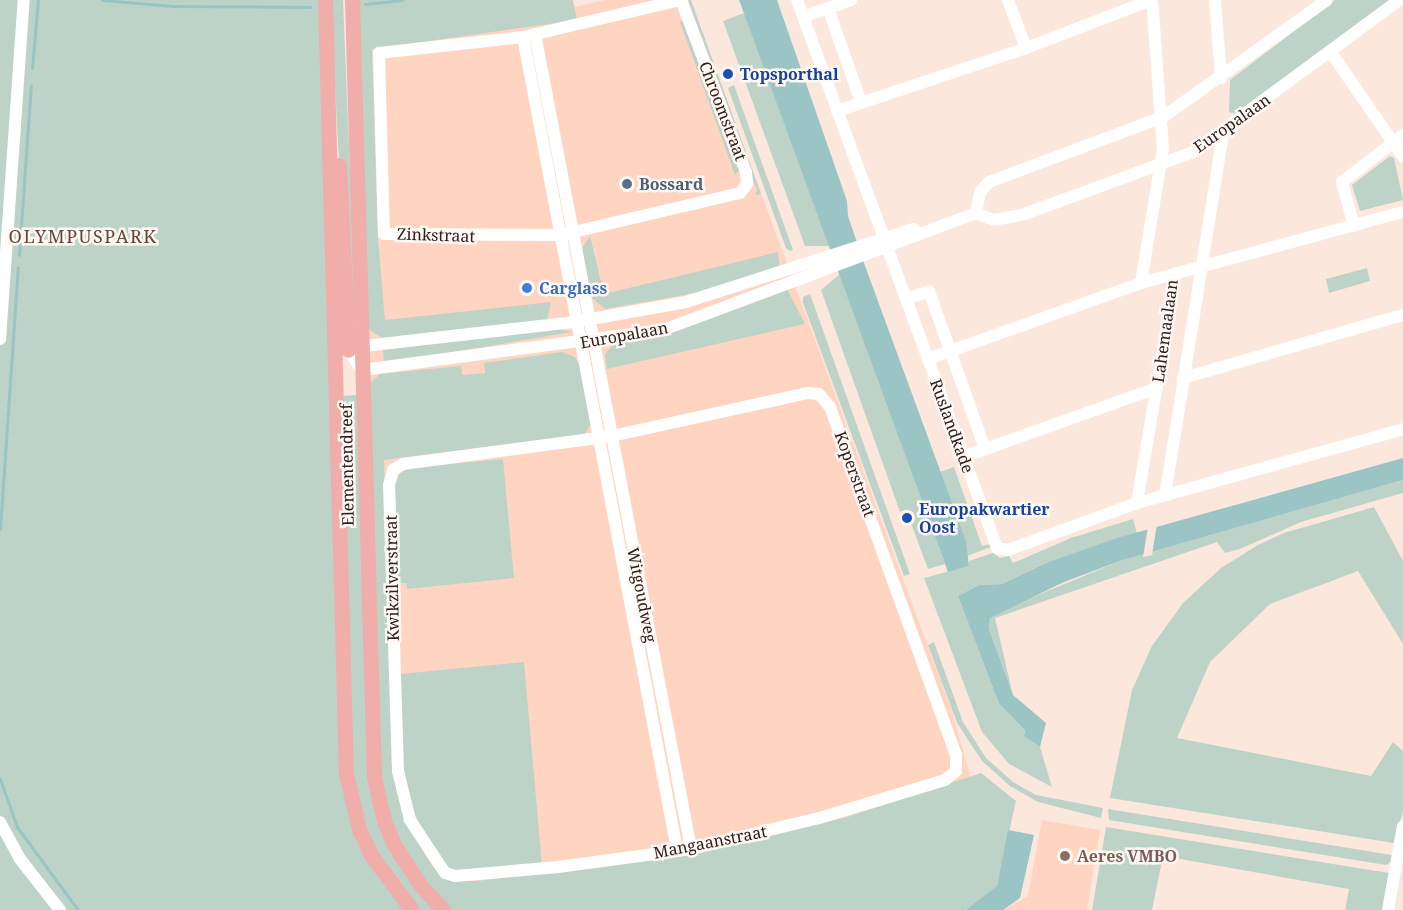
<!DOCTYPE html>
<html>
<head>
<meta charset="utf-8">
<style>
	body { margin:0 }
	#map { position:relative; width:1403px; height:910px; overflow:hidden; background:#fce7dd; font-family:"Noto Serif",serif }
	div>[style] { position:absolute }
	.built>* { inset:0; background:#ffd5c1 }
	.green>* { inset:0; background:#bed3c7 }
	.water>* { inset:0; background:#9bc5c5 }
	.pier>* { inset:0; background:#fce7dd }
	.stream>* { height:3px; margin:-1.5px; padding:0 1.5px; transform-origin:1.5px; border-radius:1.5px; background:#9bc5c5 }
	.minor>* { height:12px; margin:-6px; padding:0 6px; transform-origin:6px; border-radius:6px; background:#fff }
	.major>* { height:15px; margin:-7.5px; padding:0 7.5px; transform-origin:7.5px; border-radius:7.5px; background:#f1adaa }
	.dots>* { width:16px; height:16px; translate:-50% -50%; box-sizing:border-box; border:3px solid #fef7f4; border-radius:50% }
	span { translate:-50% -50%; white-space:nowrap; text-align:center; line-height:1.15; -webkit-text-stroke:5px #fef7f4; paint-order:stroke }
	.transit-label { font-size:16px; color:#164399; font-weight:700 }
	.left { translate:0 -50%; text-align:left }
	.street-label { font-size:16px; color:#2d201a }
	.service-label { font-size:16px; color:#4e5e75; font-weight:700 }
	.shop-label { font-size:16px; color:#366cbe; font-weight:700 }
	.education-label { font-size:16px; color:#785e54; font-weight:700 }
	.neighbourhood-label { font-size:18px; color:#634739; letter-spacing:1.5px }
</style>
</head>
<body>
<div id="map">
	<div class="built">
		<div style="clip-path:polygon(605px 0,690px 0,952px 712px,971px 778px,773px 846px,589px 882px,440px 886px,407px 842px,387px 785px,376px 582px,362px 34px,526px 18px)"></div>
		<div style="clip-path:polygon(1042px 820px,1100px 830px,1087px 910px,1003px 910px,1028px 896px)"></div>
	</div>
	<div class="green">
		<div style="clip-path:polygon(0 0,319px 0,339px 757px,373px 868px,405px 910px,0 910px)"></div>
		<div style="clip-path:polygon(330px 0,343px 0,356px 317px,348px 318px)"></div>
		<div style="clip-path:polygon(357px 0,573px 0,577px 20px,372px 49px,378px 239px,385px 320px,551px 302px,547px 321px,384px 339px,368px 329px)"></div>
		<div style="clip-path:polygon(688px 0,691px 0,761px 194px,755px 195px,757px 190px)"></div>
		<div style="clip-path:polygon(1335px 0,1393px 0,1236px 114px,1229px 112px,1230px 80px)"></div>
		<div style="clip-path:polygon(744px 13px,818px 214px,831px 246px,805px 246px,723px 21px)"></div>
		<div style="clip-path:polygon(684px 20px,739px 171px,735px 175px,680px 22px)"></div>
		<div style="clip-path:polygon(734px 85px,793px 250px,790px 251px,786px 248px,728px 88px)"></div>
		<div style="clip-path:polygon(1390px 156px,1394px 158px,1403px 200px,1360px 211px,1352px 185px)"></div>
		<div style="clip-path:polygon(590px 236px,604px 294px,778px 252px,780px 270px,695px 293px,605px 309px,591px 297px,582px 248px)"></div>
		<div style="clip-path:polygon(1367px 268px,1370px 281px,1329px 293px,1326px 279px)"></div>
		<div style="clip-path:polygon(841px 273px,945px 564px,928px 569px,906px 510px,900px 512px,821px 290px)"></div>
		<div style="clip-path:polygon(786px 287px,805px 324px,607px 369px,605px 354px,614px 343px,654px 335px)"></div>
		<div style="clip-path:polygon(810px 294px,910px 574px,904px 576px,803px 303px,803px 297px)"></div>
		<div style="clip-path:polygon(559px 329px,571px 332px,384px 364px,383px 350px)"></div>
		<div style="clip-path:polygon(562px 352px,575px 357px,580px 366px,591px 423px,585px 434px,384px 460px,396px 788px,411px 832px,433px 867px,451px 881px,477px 881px,676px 857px,847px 817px,981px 773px,1016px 801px,997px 886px,991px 892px,966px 910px,451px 910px,427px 886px,396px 835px,381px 786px,369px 384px,380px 374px,461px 366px,462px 375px,485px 373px,484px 363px)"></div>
		<div style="clip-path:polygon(358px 395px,370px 782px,435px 910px,420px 910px,402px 892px,370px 839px,352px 783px,340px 396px)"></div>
		<div style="clip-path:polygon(503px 459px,514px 578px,407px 589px,406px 583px,398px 583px,395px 485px,400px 473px,409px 468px)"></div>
		<div style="clip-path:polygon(954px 467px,982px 546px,990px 544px,991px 547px,967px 556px,966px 541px,940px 472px)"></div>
		<div style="clip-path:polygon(1403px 480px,1403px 493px,1301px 522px,1240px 549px,1225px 553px,1217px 542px,995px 618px,1013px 695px,989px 629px,990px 618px,1009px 607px,1120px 561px)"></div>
		<div style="clip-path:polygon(1374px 507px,1403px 561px,1403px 644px,1358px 571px,1270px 604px,1210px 662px,1177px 738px,1371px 776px,1393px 742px,1403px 751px,1403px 811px,1394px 843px,1110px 798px,1132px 690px,1152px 646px,1183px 603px,1221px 568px,1258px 545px,1284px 533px)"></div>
		<div style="clip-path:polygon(1133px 519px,1137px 533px,1046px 563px,1002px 584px,979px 585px,958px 596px,999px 704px,1025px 730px,1024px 736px,1040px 747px,1052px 787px,1009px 764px,982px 732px,924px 578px,969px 566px,969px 561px,993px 553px,1000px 558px,1009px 556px,1013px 563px,1071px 538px)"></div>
		<div style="clip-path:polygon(934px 642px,963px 722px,986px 758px,1013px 782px,1036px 795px,1103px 808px,1101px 818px,1038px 802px,1010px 786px,982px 761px,957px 723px,928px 645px)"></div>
		<div style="clip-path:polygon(524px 662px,542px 865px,455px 871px,448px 867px,420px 826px,412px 807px,403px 766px,401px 674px)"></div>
		<div style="clip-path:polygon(1108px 809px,1392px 855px,1391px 862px,1386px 865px,1109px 820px)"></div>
		<div style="clip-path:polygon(1106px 827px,1389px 873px,1383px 910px,1345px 910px,1349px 889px,1163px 856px,1152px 910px,1092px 910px)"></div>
	</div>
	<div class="water">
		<div style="clip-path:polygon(739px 0,777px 0,847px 201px,848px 216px,864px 263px,966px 541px,969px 566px,948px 572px)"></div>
		<div style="clip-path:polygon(1403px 458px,1403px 480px,1120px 561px,1064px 582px,990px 618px,989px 629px,1013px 695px,1046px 723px,1040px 747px,1024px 736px,1025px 730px,999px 704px,958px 596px,979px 585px,1002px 584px,1046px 563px,1117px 538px)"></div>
		<div style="clip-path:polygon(1008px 830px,1034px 835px,1020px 898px,1003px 910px,966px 910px,997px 886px)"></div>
	</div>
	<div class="pier">
		<div style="clip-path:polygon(1157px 524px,1152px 555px,1143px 557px,1148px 527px)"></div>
	</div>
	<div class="stream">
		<div style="left:102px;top:0;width:71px;rotate:4.8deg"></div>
		<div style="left:173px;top:6px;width:137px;rotate:0.4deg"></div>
		<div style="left:365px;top:4px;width:38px;rotate:-6deg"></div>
		<div style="left:32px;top:68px;width:68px;rotate:-85deg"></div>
		<div style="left:19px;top:255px;width:170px;rotate:-86deg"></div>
		<div style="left:0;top:529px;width:262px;rotate:-86.1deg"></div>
		<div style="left:0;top:779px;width:51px;rotate:70.5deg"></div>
		<div style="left:17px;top:827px;width:103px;rotate:53.7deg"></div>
	</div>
	<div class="minor">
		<div style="left:681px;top:0;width:184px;rotate:69.3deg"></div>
		<div style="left:746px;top:172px;width:12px;rotate:85deg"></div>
		<div style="left:747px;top:184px;width:11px;rotate:128deg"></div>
		<div style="left:740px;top:193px;width:184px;rotate:166.8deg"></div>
		<div style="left:561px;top:235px;width:177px;rotate:-179.7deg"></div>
		<div style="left:384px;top:234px;width:181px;rotate:-91.6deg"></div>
		<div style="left:379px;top:53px;width:145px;rotate:-6.3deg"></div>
		<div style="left:523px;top:37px;width:162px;rotate:-13.2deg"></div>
		<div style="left:797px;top:0;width:583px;rotate:69.95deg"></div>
		<div style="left:997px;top:548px;width:11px;rotate:10deg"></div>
		<div style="left:1008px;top:550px;width:137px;rotate:-20deg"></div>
		<div style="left:1137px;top:503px;width:276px;rotate:-15.5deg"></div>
		<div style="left:1008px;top:0;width:51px;rotate:69.4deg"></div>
		<div style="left:1215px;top:0;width:78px;rotate:85.6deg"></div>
		<div style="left:828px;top:8px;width:100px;rotate:70.7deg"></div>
		<div style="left:803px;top:17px;width:51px;rotate:-19.5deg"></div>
		<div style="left:535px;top:34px;width:830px;rotate:79.16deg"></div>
		<div style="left:523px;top:37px;width:827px;rotate:79.27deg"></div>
		<div style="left:1330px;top:51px;width:129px;rotate:55.4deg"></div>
		<div style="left:837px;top:111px;width:199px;rotate:-18.4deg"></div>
		<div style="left:1026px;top:48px;width:135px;rotate:-20.9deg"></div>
		<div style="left:976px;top:213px;width:18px;rotate:22deg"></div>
		<div style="left:993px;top:220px;width:29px;rotate:-10deg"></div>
		<div style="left:1022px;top:215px;width:182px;rotate:-20.2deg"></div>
		<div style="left:1193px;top:152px;width:256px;rotate:-36.4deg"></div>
		<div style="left:976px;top:213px;width:21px;rotate:-79deg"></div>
		<div style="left:980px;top:192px;width:13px;rotate:-48deg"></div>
		<div style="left:989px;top:182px;width:186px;rotate:-20.5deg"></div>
		<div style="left:1163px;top:117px;width:201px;rotate:-35.5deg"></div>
		<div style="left:1354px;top:226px;width:46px;rotate:-105.3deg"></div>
		<div style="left:1342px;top:182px;width:77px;rotate:-37.6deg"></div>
		<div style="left:1141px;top:283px;width:136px;rotate:-80.7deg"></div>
		<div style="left:1163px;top:149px;width:149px;rotate:-94.2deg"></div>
		<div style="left:906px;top:299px;width:24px;rotate:-19deg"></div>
		<div style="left:929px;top:291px;width:168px;rotate:70.5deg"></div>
		<div style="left:0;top:339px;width:340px;rotate:-86deg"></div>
		<div style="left:355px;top:347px;width:220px;rotate:-6.5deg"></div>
		<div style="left:574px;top:322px;width:114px;rotate:-10.1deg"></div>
		<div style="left:686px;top:302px;width:239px;rotate:-17.8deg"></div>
		<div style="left:348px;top:350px;width:24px;rotate:55deg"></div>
		<div style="left:362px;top:370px;width:304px;rotate:-7.6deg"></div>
		<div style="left:663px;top:330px;width:334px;rotate:-20.5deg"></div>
		<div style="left:928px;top:359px;width:226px;rotate:-19.6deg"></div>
		<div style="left:1141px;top:283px;width:271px;rotate:-15.2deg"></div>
		<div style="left:1183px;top:378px;width:229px;rotate:-16deg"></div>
		<div style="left:808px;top:393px;width:11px;rotate:5deg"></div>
		<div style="left:819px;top:394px;width:17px;rotate:50deg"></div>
		<div style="left:830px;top:407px;width:370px;rotate:70.1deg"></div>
		<div style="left:956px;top:755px;width:16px;rotate:90deg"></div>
		<div style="left:956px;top:771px;width:14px;rotate:141deg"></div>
		<div style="left:945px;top:780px;width:132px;rotate:163.2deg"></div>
		<div style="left:819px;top:818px;width:132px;rotate:166.4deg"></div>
		<div style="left:691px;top:849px;width:134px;rotate:172.3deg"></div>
		<div style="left:558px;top:867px;width:103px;rotate:175deg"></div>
		<div style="left:455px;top:876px;width:10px;rotate:-163deg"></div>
		<div style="left:445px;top:873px;width:64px;rotate:-123.4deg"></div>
		<div style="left:410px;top:820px;width:50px;rotate:-103.8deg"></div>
		<div style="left:398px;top:771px;width:286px;rotate:-91.8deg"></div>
		<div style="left:389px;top:485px;width:16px;rotate:-75deg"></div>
		<div style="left:393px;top:470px;width:12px;rotate:-31deg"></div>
		<div style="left:403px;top:464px;width:211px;rotate:-7.6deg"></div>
		<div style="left:612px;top:436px;width:201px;rotate:-12.4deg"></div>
		<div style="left:963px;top:457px;width:206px;rotate:-19.6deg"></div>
		<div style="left:1165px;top:496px;width:369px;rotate:-80.9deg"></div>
		<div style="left:1137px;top:503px;width:233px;rotate:-80.4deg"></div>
		<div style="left:0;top:822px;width:42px;rotate:61.6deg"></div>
		<div style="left:20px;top:859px;width:65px;rotate:51.9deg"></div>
		<div style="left:1388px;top:910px;width:85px;rotate:-79.9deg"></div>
	</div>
	<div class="major">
		<div style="left:325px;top:0;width:774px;rotate:88.45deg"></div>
		<div style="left:346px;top:774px;width:57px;rotate:76.7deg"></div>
		<div style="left:359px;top:829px;width:29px;rotate:65deg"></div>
		<div style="left:371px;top:855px;width:69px;rotate:53.3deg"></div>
		<div style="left:352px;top:0;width:777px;rotate:88.38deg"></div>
		<div style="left:374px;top:777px;width:45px;rotate:77.2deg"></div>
		<div style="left:384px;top:821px;width:26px;rotate:67deg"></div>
		<div style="left:394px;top:845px;width:49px;rotate:56.6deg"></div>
		<div style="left:421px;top:886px;width:33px;rotate:47deg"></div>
		<div style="left:339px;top:165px;width:185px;rotate:87.2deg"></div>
	</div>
	<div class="dots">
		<div style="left:728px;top:74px;background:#1a4fb4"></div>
		<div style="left:627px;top:184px;background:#5c6f8a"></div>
		<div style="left:527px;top:288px;background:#3f7fe0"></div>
		<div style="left:907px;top:518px;background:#1a4fb4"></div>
		<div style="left:1065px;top:856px;background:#8d6e63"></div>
	</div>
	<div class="transit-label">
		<span class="left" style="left:740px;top:74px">Topsporthal</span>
		<span class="left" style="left:919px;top:518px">Europakwartier<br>Oost</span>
	</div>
	<div class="street-label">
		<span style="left:723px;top:111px;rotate:69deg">Chroomstraat</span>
		<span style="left:1232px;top:123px;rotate:-35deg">Europalaan</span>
		<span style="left:436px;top:235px;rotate:2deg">Zinkstraat</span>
		<span style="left:1165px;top:331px;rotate:-82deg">Lahemaalaan</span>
		<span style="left:624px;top:335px;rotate:-10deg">Europalaan</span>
		<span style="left:952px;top:426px;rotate:70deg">Ruslandkade</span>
		<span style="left:347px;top:465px;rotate:-91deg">Elementendreef</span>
		<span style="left:855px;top:474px;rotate:70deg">Koperstraat</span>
		<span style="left:392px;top:578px;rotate:-91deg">Kwikzilverstraat</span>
		<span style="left:642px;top:595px;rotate:79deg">Witgoudweg</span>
		<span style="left:710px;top:842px;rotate:-11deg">Mangaanstraat</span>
	</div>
	<div class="service-label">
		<span class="left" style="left:639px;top:184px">Bossard</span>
	</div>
	<div class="shop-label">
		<span class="left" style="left:539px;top:288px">Carglass</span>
	</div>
	<div class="education-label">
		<span class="left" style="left:1077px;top:856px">Aeres VMBO</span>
	</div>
	<div class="neighbourhood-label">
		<span style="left:83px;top:236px">OLYMPUSPARK</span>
	</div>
</div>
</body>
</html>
